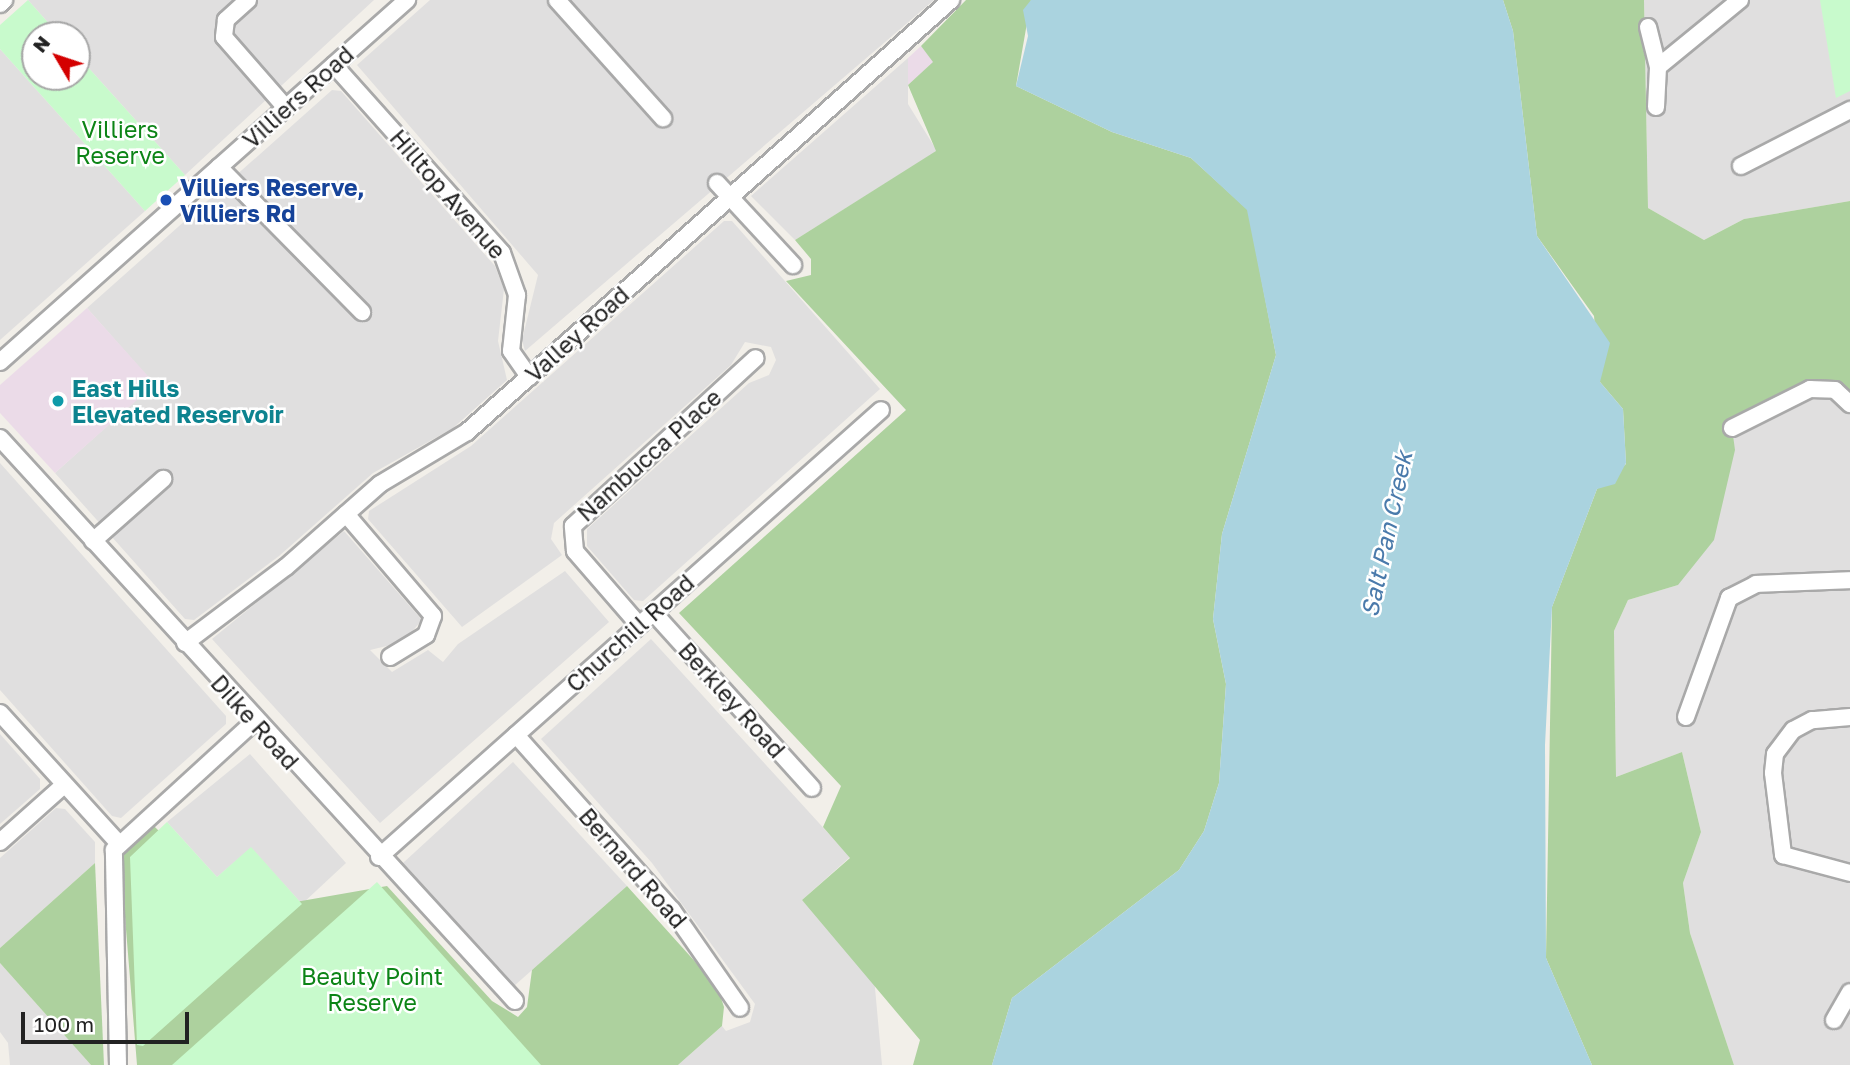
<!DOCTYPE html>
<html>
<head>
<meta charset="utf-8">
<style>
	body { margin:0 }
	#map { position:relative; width:1850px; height:1065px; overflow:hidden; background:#f2efe9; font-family:"Golos Text",sans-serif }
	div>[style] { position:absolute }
	.residential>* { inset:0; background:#e0dfdf }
	.industrial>* { inset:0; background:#ebdbe8 }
	.forest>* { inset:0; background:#add19e }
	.park>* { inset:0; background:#c8facc }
	.water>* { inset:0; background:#aad3df }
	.roads { filter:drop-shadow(2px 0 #a9a9a9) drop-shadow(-2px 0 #a9a9a9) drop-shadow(0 2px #a9a9a9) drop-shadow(0 -2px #a9a9a9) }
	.minor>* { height:16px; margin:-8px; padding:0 8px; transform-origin:8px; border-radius:8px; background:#fff }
	.dots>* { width:19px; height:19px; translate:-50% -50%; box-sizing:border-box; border:4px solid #fff; border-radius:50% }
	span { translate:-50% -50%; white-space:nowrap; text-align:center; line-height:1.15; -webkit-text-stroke:5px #fff; paint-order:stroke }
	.street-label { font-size:23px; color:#222 }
	.park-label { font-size:23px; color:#0c8416 }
	.transit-label { font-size:23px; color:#164399; font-weight:700 }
	.left { translate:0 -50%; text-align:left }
	.culture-label { font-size:23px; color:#0d838f; font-weight:700 }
	.water-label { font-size:24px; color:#4a7aab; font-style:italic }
	.north { position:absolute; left:21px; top:21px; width:70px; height:70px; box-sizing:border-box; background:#fff; border:2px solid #a7a7a7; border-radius:50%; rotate:309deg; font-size:19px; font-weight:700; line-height:28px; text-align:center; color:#222 }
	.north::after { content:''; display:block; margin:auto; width:24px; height:32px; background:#d40000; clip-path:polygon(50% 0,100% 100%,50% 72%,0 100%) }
	.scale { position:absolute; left:21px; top:1012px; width:168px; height:32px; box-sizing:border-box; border:4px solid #222; border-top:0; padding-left:9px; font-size:21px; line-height:24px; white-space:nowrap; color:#222; -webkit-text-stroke:5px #fff; paint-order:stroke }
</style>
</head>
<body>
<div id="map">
	<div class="residential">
		<div style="clip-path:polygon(28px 0,374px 0,185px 175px,77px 55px,77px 35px,59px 35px)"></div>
		<div style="clip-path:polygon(430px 0,934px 0,525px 351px,522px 340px,538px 275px,357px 65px)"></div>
		<div style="clip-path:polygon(1644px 0,1850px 0,1850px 201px,1744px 219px,1704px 240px,1648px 208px)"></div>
		<div style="clip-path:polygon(0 49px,145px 211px,0 340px)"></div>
		<div style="clip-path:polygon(908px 58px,908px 104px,937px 151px,795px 240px,751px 196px)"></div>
		<div style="clip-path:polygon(332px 90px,341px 91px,495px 266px,504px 289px,498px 341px,507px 380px,453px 428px,373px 473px,279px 556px,194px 620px,185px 619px,55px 473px,154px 384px,87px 308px)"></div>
		<div style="clip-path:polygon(724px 221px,732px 221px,880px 389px,643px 601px,634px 600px,587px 546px,587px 529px,749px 383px,769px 375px,776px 360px,771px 347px,745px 342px,731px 365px,554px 523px,551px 539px,562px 555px,462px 627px,368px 519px,369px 511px,471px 446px)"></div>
		<div style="clip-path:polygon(1810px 389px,1850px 404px,1850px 1065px,1734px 1065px,1690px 933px,1683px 883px,1701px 832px,1682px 752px,1616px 777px,1614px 631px,1628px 600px,1678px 585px,1732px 428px)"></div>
		<div style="clip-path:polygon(0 463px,226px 716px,226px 724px,121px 818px,112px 816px,0 690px)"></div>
		<div style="clip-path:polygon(344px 531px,422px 620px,403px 642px,370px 650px,392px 672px,428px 650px,443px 662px,458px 644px,565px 571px,609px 622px,380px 823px,212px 639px)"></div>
		<div style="clip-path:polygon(651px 639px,850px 857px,802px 900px,831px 929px,878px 887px,874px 977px,882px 1065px,678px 1065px,722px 1026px,726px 1031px,750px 1022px,755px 1004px,652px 863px,541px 739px)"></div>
		<div style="clip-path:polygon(0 734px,40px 779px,40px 789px,0 824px)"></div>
		<div style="clip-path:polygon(250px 754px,346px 863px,302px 904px,251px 848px,217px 877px,167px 822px)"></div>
		<div style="clip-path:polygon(513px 762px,627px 886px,514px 986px,403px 863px)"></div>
		<div style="clip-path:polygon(56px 808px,65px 809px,95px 842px,95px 863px,0 948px,0 858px)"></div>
		<div style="clip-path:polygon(0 963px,91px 1065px,10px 1065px,8px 1043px,0 1032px)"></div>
	</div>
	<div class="industrial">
		<div style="clip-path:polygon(921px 46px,934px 62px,908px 85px,908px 58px)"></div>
		<div style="clip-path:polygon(87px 308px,155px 384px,55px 473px,0 413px,0 385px)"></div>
	</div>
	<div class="forest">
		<div style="clip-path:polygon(966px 0,1031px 0,1016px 86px,1112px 132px,1191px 158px,1248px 210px,1276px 355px,1222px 534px,1213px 619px,1226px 684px,1219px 783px,1204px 831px,1179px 870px,1012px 998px,992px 1065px,913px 1065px,920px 1040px,802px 900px,850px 858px,823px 827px,841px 786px,679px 613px,906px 410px,786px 281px,811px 275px,811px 259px,795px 240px,936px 151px,908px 85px,933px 62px,921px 46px)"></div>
		<div style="clip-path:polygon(1503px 0,1644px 0,1648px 208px,1704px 240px,1744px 219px,1850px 201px,1850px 404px,1828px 388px,1732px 428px,1735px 450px,1714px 540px,1678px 585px,1628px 600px,1614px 631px,1616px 777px,1682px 752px,1701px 832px,1683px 883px,1690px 933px,1734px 1065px,1592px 1065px,1546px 958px,1552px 607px,1597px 489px,1626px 464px,1623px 409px,1600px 382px,1594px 316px,1537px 236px,1513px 31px)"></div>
		<div style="clip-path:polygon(153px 825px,239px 912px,387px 886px,492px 1001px,518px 1017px,527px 1007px,532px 970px,627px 886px,717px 986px,724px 1007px,722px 1026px,678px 1065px,137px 1065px,120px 855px)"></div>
		<div style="clip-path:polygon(95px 863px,104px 1065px,91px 1065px,0 963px,0 948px)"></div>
	</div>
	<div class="park">
		<div style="clip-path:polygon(28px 0,59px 35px,35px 35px,35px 77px,77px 77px,77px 55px,185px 175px,145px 211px,0 49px,0 25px)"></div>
		<div style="clip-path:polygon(1820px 0,1850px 0,1850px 91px,1836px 98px)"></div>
		<div style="clip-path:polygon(167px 822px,217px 877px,251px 847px,302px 904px,143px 1046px,137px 1045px,130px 857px)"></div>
		<div style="clip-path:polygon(377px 882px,541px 1065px,172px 1065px)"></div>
	</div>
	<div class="water">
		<div style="clip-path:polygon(1031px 0,1503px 0,1513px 31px,1537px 236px,1610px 343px,1600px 382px,1623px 409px,1626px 463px,1615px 484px,1597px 489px,1552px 607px,1545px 745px,1546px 958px,1592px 1065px,992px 1065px,1012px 998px,1179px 870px,1204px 831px,1219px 783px,1226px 684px,1213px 619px,1222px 534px,1276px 355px,1247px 210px,1191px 158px,1112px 132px,1016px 86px,1028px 36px,1023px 10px)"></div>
	</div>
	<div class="roads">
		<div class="minor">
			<div style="left:248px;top:0;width:30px;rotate:138deg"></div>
			<div style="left:226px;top:20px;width:17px;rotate:97deg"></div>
			<div style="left:224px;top:37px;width:94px;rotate:48.9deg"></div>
			<div style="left:557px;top:0;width:159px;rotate:48.1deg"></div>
			<div style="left:0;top:4px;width:6px;rotate:-45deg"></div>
			<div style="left:1648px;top:27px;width:41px;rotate:76deg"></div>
			<div style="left:1658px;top:67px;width:106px;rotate:-39.3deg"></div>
			<div style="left:334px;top:65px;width:252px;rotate:48.2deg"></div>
			<div style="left:502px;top:253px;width:45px;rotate:70.3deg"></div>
			<div style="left:517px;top:295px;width:56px;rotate:96.1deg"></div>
			<div style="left:511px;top:351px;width:32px;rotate:55deg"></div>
			<div style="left:1656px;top:107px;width:40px;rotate:-87.1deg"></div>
			<div style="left:1741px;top:166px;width:123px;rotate:-27.2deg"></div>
			<div style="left:219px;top:167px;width:204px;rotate:45.4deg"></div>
			<div style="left:717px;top:183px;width:112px;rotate:47.2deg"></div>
			<div style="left:0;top:362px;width:545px;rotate:-41.65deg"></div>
			<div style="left:1732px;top:428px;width:87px;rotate:-26.6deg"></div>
			<div style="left:1810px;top:389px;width:25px;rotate:2deg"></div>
			<div style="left:1835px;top:390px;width:21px;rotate:43deg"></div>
			<div style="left:0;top:438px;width:763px;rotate:47.55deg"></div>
			<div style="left:346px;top:514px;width:134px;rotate:49.5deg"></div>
			<div style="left:433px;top:616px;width:20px;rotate:110deg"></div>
			<div style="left:426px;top:635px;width:42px;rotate:148.6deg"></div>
			<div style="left:93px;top:541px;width:94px;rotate:-41.5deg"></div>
			<div style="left:653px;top:612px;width:237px;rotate:47.9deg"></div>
			<div style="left:639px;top:625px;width:98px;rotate:-130.9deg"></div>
			<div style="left:575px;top:551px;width:25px;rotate:-95deg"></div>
			<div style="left:573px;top:526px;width:248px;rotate:-42.6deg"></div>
			<div style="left:185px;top:643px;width:126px;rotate:-37deg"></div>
			<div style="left:286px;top:567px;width:125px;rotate:-41.4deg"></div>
			<div style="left:380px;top:484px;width:101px;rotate:-30.9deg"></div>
			<div style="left:467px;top:432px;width:649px;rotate:-41.75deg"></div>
			<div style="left:0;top:713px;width:177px;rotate:47.7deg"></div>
			<div style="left:1686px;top:717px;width:127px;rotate:-70.1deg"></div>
			<div style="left:1729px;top:598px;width:30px;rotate:-27deg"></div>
			<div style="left:1756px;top:584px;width:94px;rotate:-2.4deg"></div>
			<div style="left:1850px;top:717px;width:38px;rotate:175deg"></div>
			<div style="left:1812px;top:720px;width:21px;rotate:152deg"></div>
			<div style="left:1793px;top:730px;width:30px;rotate:127deg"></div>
			<div style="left:1775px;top:754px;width:19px;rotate:96deg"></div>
			<div style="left:1773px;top:773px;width:83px;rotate:83deg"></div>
			<div style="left:1783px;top:855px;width:69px;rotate:15deg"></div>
			<div style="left:516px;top:735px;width:234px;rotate:48.3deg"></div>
			<div style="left:672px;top:910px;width:119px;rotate:55.2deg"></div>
			<div style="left:0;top:842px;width:86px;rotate:-41.7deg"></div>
			<div style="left:379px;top:857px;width:672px;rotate:-41.68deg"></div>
			<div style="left:1834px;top:1020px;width:32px;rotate:-60deg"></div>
			<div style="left:118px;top:1065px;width:215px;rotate:-91.1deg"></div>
			<div style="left:114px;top:850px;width:191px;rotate:-42.5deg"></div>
		</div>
	</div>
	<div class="dots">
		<div style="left:166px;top:200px;background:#1a4fb4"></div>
		<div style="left:58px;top:401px;background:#0f9aa8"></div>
	</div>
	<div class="street-label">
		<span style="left:298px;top:97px;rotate:-42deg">Villiers Road</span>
		<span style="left:448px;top:194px;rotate:49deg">Hilltop Avenue</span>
		<span style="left:577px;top:334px;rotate:-42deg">Valley Road</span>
		<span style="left:649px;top:455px;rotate:-42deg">Nambucca Place</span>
		<span style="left:630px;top:633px;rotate:-42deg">Churchill Road</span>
		<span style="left:732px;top:700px;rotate:48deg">Berkley Road</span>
		<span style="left:255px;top:722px;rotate:48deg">Dilke Road</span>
		<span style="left:633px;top:868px;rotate:49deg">Bernard Road</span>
	</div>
	<div class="park-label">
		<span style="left:120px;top:142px">Villiers<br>Reserve</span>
		<span style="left:372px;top:989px">Beauty Point<br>Reserve</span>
	</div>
	<div class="transit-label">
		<span class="left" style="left:180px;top:200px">Villiers Reserve,<br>Villiers Rd</span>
	</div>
	<div class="culture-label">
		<span class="left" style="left:72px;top:401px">East Hills<br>Elevated Reservoir</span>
	</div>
	<div class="water-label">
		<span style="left:1386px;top:534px;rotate:-78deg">Salt Pan Creek</span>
	</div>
	<div class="north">N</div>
	<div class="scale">100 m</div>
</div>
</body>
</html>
